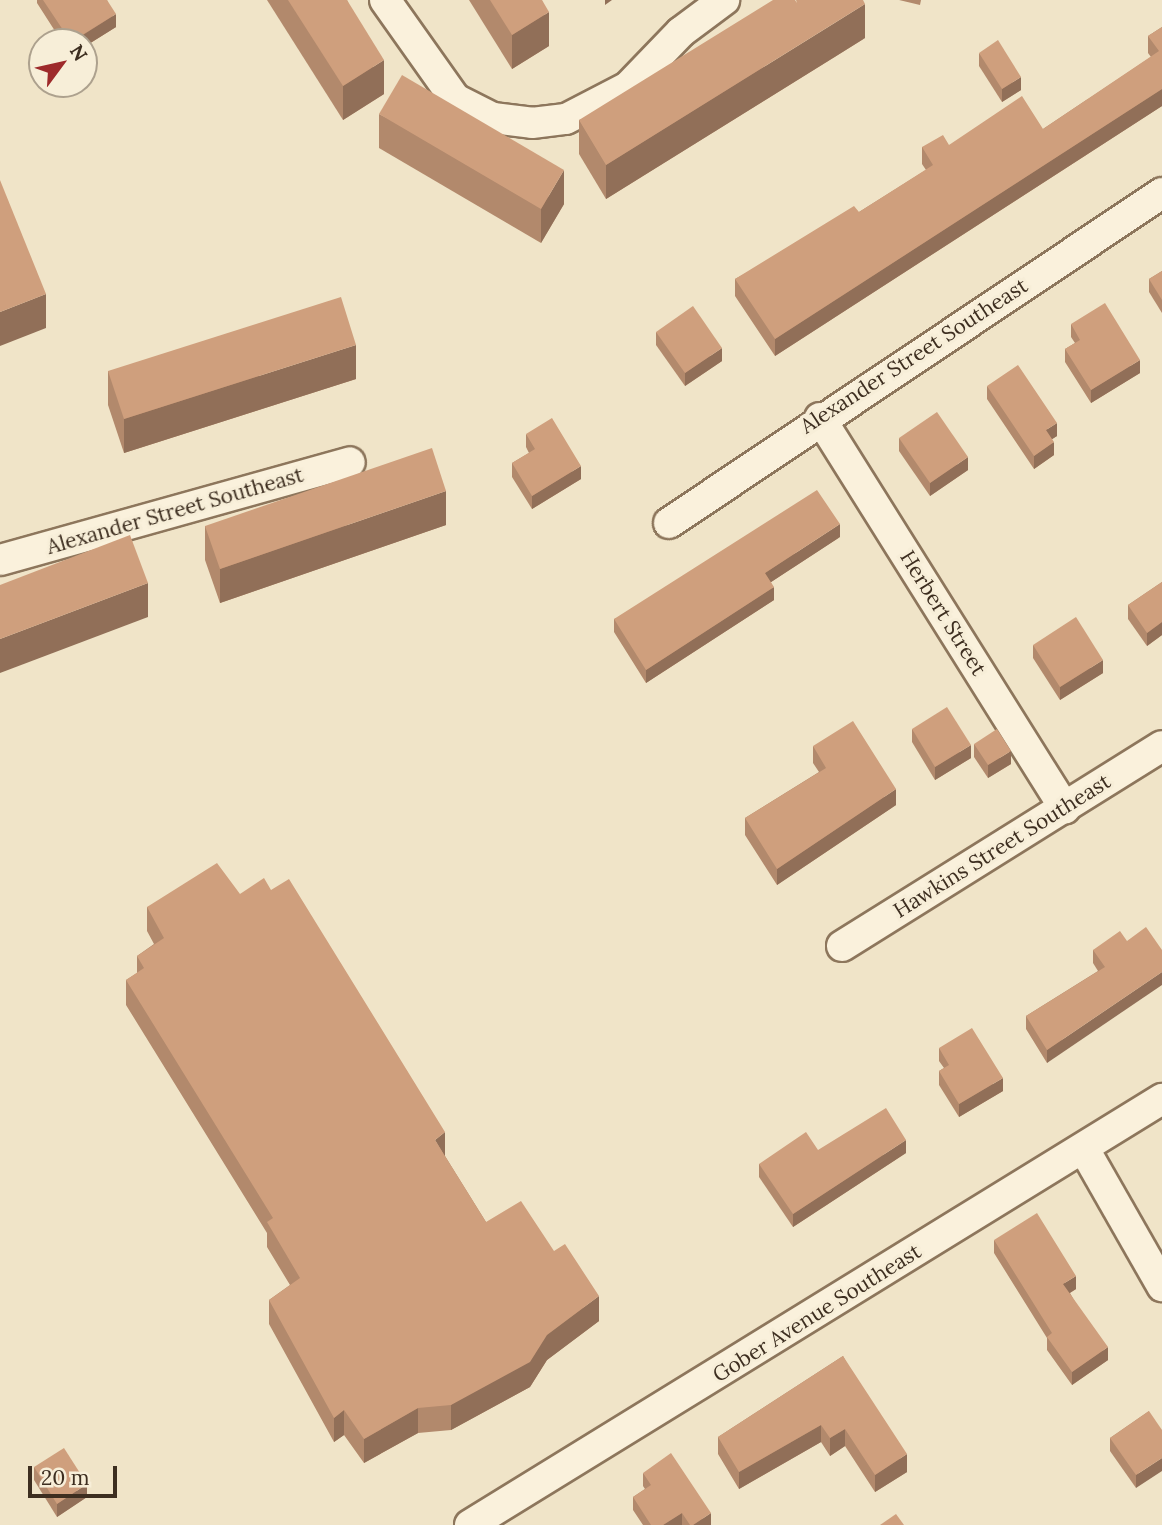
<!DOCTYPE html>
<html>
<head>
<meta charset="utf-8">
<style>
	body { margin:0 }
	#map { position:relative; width:1162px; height:1525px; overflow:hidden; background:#f0e4c8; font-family:Lora,serif }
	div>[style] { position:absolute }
	.roads { filter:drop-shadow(2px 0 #8d765c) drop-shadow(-2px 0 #8d765c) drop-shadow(0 2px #8d765c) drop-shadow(0 -2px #8d765c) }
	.minor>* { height:30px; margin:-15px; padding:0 15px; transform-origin:15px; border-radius:15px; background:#faf1dc }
	.wall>* { inset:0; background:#b2896c }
	.shaded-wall>* { inset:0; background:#916f58 }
	.building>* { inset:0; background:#cf9f7d }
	span { translate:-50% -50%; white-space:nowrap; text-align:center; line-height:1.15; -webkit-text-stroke:6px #f7eed8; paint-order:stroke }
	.street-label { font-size:21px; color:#3d2e20 }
	.north { position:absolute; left:28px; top:28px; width:70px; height:70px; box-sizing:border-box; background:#f7eed8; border:2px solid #ada18e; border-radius:50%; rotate:57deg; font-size:19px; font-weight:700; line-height:28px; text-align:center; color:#3d2e20 }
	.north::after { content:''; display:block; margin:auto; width:24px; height:32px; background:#9e2a2b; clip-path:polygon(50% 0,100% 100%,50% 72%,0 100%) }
	.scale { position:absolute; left:28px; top:1466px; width:89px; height:32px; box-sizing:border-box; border:4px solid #3d2e20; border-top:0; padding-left:9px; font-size:21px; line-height:24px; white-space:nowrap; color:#3d2e20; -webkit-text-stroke:5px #f7eed8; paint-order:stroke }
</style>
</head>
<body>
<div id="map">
	<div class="roads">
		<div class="minor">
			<div style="left:385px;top:0;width:121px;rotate:54.7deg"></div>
			<div style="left:455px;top:99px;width:42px;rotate:26.6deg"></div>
			<div style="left:493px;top:118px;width:39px;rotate:7deg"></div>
			<div style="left:532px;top:123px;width:34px;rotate:-7deg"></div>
			<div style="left:566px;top:119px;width:70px;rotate:-27.3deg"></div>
			<div style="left:628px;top:87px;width:76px;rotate:-46.1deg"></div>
			<div style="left:681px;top:32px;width:54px;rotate:-36.7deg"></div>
			<div style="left:820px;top:418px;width:461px;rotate:57.9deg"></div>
			<div style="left:669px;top:523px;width:593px;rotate:-33.8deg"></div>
			<div style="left:0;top:560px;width:363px;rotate:-15.6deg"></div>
			<div style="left:842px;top:946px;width:377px;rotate:-32deg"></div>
			<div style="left:1084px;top:1149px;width:158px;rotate:60.3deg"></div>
			<div style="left:470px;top:1525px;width:813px;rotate:-31.62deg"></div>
		</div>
	</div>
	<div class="wall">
		<div style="clip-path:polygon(37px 0,107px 0,116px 27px,84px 47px,84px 42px,62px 42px,37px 3px)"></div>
		<div style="clip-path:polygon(267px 0,347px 0,384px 94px,343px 120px)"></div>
		<div style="clip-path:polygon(469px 0,542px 0,549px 46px,512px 69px)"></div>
		<div style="clip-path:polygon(899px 0,921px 0,920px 5px)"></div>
		<div style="clip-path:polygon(1162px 27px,1162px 106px,775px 356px,735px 296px,735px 279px,859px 212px,926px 170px,922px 164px,922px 147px,949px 145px,1043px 129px,1151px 57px,1148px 53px,1148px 36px)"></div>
		<div style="clip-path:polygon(865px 38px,606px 199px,579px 154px,579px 120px)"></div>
		<div style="clip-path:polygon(979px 53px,1021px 90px,1002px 102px,979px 66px)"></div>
		<div style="clip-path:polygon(379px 114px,564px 204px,541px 243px,379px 148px)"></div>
		<div style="clip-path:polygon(1162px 271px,1162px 313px,1149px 292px,1149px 279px)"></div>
		<div style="clip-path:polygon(1071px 324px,1140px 373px,1091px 403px,1065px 362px,1065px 349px,1075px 343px,1071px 337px)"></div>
		<div style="clip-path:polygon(656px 332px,722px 361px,685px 386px,656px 345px)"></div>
		<div style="clip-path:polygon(108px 371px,356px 379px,124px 453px,108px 405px)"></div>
		<div style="clip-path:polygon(987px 386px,1057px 436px,1052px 439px,1054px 455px,1034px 469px,987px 399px)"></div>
		<div style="clip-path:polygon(526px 434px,581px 479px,532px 509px,512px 477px,512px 463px,529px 453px,526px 447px)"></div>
		<div style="clip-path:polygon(899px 438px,968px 470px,930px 496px,899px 451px)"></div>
		<div style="clip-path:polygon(446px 525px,220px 603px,205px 560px,205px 526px)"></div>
		<div style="clip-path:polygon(840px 537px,771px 582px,774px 600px,646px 683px,614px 632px,614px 619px)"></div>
		<div style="clip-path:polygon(1162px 582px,1162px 635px,1147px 646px,1128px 619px,1128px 605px)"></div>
		<div style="clip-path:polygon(1033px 645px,1103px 673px,1060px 700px,1033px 658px)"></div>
		<div style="clip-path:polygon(912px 729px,971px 758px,935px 780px,912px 742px)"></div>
		<div style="clip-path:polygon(974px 744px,1011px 764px,988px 778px,974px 757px)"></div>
		<div style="clip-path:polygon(813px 746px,896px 805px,777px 885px,745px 835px,745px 818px,819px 772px,813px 763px)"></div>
		<div style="clip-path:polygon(271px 890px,445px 1156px,486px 1222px,599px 1321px,547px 1360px,530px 1387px,451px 1430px,418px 1433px,364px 1463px,344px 1435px,334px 1442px,269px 1324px,269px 1300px,290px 1285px,267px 1247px,267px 1233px,126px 1005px,126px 980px,137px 973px,137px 956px,154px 944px,147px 931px,147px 907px,240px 894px)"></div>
		<div style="clip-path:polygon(1127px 941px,1047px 1063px,1026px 1029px,1026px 1016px,1098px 971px,1093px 963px,1093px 950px)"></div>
		<div style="clip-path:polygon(939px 1048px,1003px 1091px,959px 1117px,939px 1085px,939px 1071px,944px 1068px,939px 1061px)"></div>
		<div style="clip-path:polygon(906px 1153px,793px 1227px,759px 1177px,759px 1164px)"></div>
		<div style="clip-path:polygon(994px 1240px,1076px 1289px,1070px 1293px,1108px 1360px,1072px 1385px,1047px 1350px,1047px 1338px,994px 1253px)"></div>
		<div style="clip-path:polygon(843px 1356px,907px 1472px,875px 1492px,845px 1446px,830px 1456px,821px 1442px,739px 1489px,718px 1454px,718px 1437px)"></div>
		<div style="clip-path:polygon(1149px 1411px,1136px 1488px,1110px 1451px,1110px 1438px)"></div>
		<div style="clip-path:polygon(34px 1467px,87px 1497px,57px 1517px,34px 1480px)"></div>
		<div style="clip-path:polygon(643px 1473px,711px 1525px,643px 1525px,633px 1510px,633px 1497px,645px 1489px,643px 1486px)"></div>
	</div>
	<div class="shaded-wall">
		<div style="clip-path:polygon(605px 0,612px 0,605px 5px)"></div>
		<div style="clip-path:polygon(865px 4px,865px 38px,606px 199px,606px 165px)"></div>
		<div style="clip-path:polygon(549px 12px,549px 46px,512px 69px,512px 35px)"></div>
		<div style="clip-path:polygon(116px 14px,116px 27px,84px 47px,84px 42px,72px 42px)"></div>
		<div style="clip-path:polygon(384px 60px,384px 94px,343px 120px,343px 86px)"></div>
		<div style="clip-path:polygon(1021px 77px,1021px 90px,1002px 102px,1002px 89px)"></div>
		<div style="clip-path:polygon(1162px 89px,1162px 106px,775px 356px,775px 339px)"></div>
		<div style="clip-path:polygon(564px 170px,564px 204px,541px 243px,541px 209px)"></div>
		<div style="clip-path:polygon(46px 294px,46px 328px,0 346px,0 312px)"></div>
		<div style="clip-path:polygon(356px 345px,356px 379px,124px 453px,124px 419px)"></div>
		<div style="clip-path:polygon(722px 348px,722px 361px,685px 386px,685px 373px)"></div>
		<div style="clip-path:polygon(1140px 360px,1140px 373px,1091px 403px,1091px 390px)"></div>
		<div style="clip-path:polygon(1057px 423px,1057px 436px,1046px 443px,1046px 430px)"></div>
		<div style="clip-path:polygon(1054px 442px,1054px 455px,1034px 469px,1034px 456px)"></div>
		<div style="clip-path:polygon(968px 457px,968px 470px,930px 496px,930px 483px)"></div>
		<div style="clip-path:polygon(581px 466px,581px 479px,532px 509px,532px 496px)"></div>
		<div style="clip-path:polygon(446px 491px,446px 525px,220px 603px,220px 569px)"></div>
		<div style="clip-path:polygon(840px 524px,840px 537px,765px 586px,765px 573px)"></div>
		<div style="clip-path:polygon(148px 583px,148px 617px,0 673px,0 639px)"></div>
		<div style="clip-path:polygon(774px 587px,774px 600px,646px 683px,646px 670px)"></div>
		<div style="clip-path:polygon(1162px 622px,1162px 635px,1147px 646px,1147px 633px)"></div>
		<div style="clip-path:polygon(1103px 660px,1103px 673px,1060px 700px,1060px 687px)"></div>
		<div style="clip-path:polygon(971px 745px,971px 758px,935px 780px,935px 767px)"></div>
		<div style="clip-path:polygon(1011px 751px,1011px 764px,988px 778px,988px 765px)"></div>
		<div style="clip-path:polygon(896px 789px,896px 805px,777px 885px,777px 869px)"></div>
		<div style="clip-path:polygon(1162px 972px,1162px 985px,1047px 1063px,1047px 1050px)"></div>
		<div style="clip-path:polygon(1003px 1078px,1003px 1091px,959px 1117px,959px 1104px)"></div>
		<div style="clip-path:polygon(445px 1132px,445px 1157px,435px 1140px)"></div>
		<div style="clip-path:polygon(906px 1140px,906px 1153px,793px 1227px,793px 1214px)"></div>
		<div style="clip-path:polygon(1076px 1276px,1076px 1289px,1063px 1297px,1063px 1284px)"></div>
		<div style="clip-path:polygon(599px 1296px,599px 1321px,547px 1360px,530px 1387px,451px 1430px,451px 1405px)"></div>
		<div style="clip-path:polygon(1108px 1347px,1108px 1360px,1072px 1385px,1072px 1372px)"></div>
		<div style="clip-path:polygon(418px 1408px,418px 1433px,364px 1463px,364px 1439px)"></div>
		<div style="clip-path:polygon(344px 1410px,344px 1435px,334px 1442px,334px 1418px)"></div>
		<div style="clip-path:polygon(821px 1425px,821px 1442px,739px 1489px,739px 1472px)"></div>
		<div style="clip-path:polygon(845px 1429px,845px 1446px,830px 1456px,830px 1438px)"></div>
		<div style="clip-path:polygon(907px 1454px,907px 1472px,875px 1492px,875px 1475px)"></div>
		<div style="clip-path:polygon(1162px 1458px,1162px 1471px,1136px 1488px,1136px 1475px)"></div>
		<div style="clip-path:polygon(87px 1484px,87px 1497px,57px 1517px,57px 1504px)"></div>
		<div style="clip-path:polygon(682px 1513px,682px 1525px,663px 1525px)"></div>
		<div style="clip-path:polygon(711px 1513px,711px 1525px,693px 1525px)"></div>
	</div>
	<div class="building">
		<div style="clip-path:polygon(43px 0,107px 0,116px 14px,71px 42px)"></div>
		<div style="clip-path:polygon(288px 0,347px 0,384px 60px,343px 86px)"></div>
		<div style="clip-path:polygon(490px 0,542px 0,549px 12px,512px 35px)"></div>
		<div style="clip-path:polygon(773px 0,795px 0,797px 3px,796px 0,863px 0,865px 4px,606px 165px,579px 120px)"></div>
		<div style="clip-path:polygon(1162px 27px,1162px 89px,775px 339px,735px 279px,854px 206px,859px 212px,933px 165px,922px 147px,943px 135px,949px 145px,1022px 96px,1043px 129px,1159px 51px,1148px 36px)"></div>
		<div style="clip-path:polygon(998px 40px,1021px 77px,1002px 89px,979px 53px)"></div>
		<div style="clip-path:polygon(402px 75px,564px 170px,541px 209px,379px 114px)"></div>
		<div style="clip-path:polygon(0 180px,46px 294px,0 312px)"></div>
		<div style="clip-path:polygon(1162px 271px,1162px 300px,1149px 279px)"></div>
		<div style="clip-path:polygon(341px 297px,356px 345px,124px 419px,108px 371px)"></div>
		<div style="clip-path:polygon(1105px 303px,1140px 360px,1091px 390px,1065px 349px,1080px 340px,1071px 324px)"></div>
		<div style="clip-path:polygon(693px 306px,722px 348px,685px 373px,656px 332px)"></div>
		<div style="clip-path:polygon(1018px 365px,1057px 423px,1046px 430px,1054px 442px,1034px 456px,987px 386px)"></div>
		<div style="clip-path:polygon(937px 412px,968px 457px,930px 483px,899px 438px)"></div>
		<div style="clip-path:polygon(552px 418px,581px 466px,532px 496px,512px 463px,535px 449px,526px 434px)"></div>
		<div style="clip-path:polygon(432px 448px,446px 491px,220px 569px,205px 526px)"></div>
		<div style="clip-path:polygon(817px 490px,840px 524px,765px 573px,774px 587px,646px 670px,614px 619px)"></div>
		<div style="clip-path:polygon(130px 535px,148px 583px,0 639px,0 585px)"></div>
		<div style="clip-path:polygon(1162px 582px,1162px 622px,1147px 633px,1128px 605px)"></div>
		<div style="clip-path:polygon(1076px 617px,1103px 660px,1060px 687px,1033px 645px)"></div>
		<div style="clip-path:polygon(947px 707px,971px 745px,935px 767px,912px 729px)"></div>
		<div style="clip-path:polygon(853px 721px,896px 789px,777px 869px,745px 818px,826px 768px,813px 746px)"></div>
		<div style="clip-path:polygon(997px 729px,1011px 751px,988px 765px,974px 744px)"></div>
		<div style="clip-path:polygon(217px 863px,240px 894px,264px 878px,271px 890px,289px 879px,445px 1132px,435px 1140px,486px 1222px,521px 1201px,554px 1251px,565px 1244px,599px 1296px,547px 1335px,530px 1362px,451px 1405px,418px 1408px,364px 1439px,344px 1410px,334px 1418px,269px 1300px,300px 1278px,267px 1222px,273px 1218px,126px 980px,144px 968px,137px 956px,164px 938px,147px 907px)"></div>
		<div style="clip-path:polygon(1146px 927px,1162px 950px,1162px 972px,1047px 1050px,1026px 1016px,1105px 967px,1093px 950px,1120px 931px,1127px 941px)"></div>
		<div style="clip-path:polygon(972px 1028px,1003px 1078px,959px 1104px,939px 1071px,949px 1065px,939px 1048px)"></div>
		<div style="clip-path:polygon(886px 1108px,906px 1140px,793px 1214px,759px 1164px,806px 1132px,818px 1150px)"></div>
		<div style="clip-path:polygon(1037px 1213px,1076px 1276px,1063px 1284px,1108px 1347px,1072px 1372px,1047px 1337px,1052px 1333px,994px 1240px)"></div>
		<div style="clip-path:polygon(843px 1356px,907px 1454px,875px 1475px,845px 1429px,830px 1438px,821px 1425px,739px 1472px,718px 1437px)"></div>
		<div style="clip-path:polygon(1149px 1411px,1162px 1430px,1162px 1458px,1136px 1475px,1110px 1438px)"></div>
		<div style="clip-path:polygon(64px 1448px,87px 1484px,57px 1504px,34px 1467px)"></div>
		<div style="clip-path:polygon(671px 1453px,711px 1513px,693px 1525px,690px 1525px,682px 1513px,663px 1525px,651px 1525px,633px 1497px,651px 1485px,643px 1473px)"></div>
		<div style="clip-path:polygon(896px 1514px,904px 1525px,880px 1525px)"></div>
	</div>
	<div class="street-label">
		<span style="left:914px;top:356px;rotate:-33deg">Alexander Street Southeast</span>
		<span style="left:175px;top:511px;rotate:-16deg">Alexander Street Southeast</span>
		<span style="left:943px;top:613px;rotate:58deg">Herbert Street</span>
		<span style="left:1002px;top:846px;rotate:-32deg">Hawkins Street Southeast</span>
		<span style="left:817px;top:1313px;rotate:-32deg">Gober Avenue Southeast</span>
	</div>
	<div class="north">N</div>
	<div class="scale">20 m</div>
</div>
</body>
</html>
